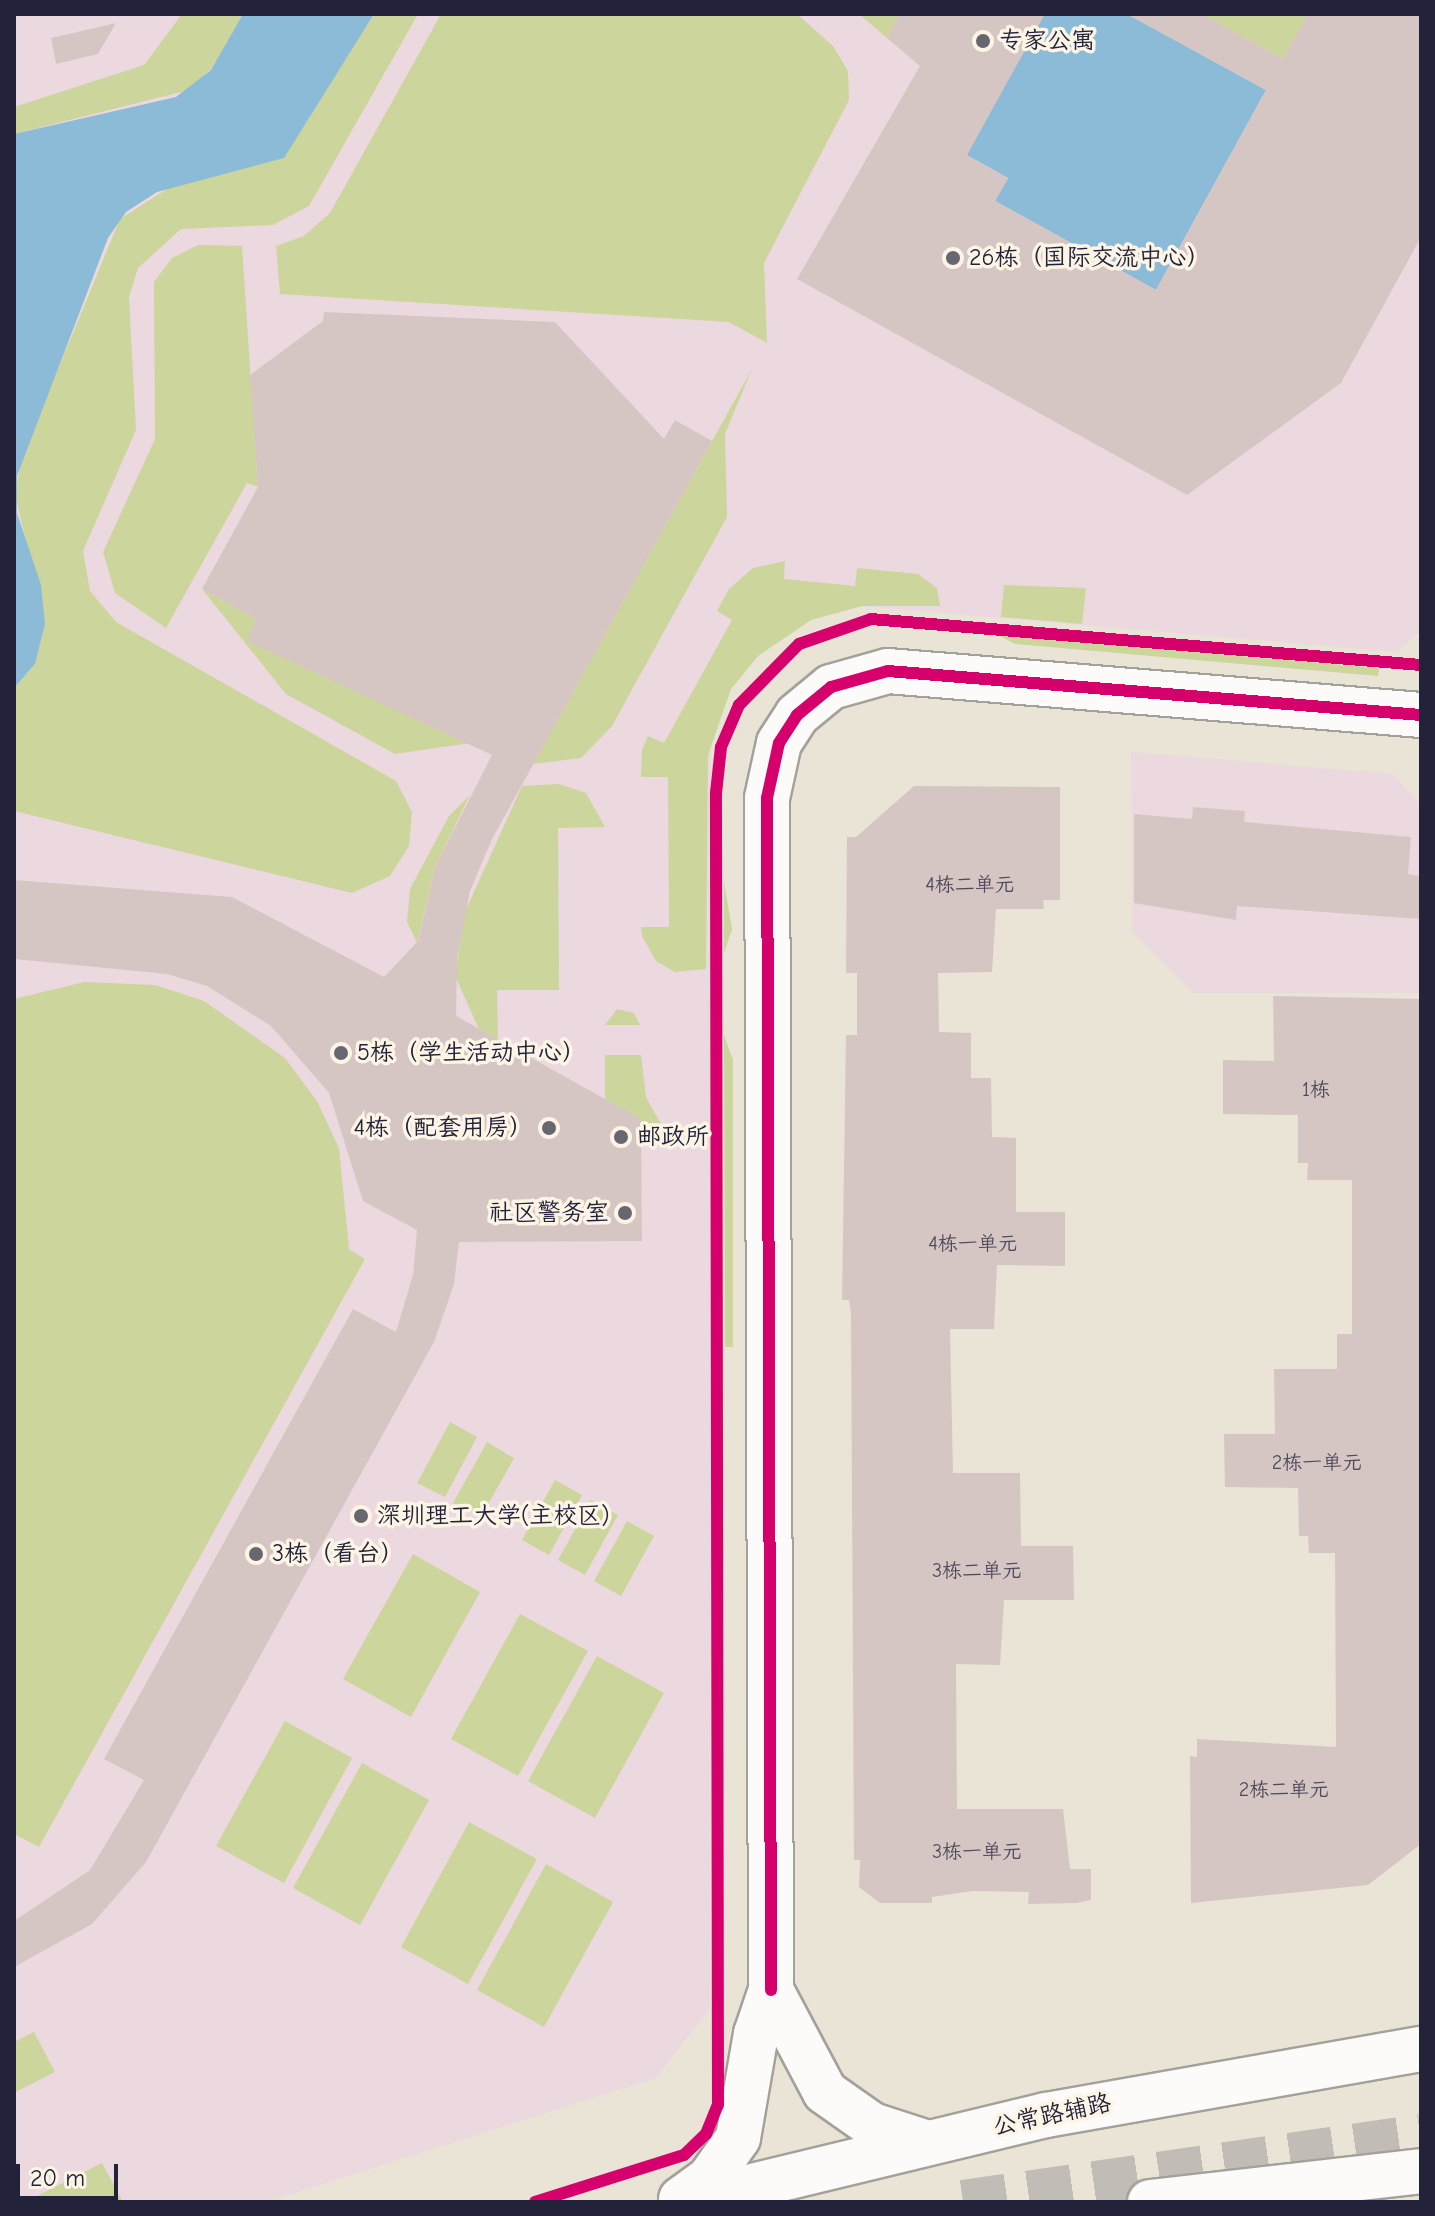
<!DOCTYPE html>
<html>
<head>
<meta charset="utf-8">
<style>
	body { margin:0 }
	#map { position:relative; width:1435px; height:2216px; overflow:hidden; background:#e9e4d5; font-family:"Comic Neue","LXGW WenKai TC",sans-serif }
	div>[style] { position:absolute }
	.built>* { inset:0; background:#ecd9df }
	.green>* { inset:0; background:#ccd59b }
	.water>* { inset:0; background:#8cbbd8 }
	.building>* { inset:0; background:#d6c6c3 }
	.highway-tunnel>* { height:44px; margin-top:-22px; transform-origin:0; background:repeating-linear-gradient(90deg,#c1bdb6 0 44px,transparent 0 66px) }
	.roads { filter:drop-shadow(2px 0 #a4a19b) drop-shadow(-2px 0 #a4a19b) drop-shadow(0 2px #a4a19b) drop-shadow(0 -2px #a4a19b) }
	.minor>* { height:44px; margin:-22px; padding:0 22px; transform-origin:22px; border-radius:22px; background:#fcfbf9 }
	.major>* { height:44px; margin:-22px; padding:0 22px; transform-origin:22px; border-radius:22px; background:#fcfbf9 }
	.cycleway>* { height:12px; margin:-6px; padding:0 6px; transform-origin:6px; border-radius:6px; background:#d6006c }
	.dots>* { width:22px; height:22px; translate:-50% -50%; box-sizing:border-box; border:4px solid #fcf5e5; border-radius:50% }
	span { translate:-50% -50%; white-space:nowrap; text-align:center; line-height:1.15; -webkit-text-stroke:7px #fcf5e5; paint-order:stroke }
	.number-label { font-size:20px; color:#4f4b5d }
	.number-label span { -webkit-text-stroke-width:0 }
	.poi-label { font-size:24px; color:#22223b }
	.left { translate:0 -50%; text-align:left }
	.right { translate:-100% -50%; text-align:right }
	.street-label { font-size:24px; color:#22223b }
	.frame { position:absolute; inset:0; border:16px solid #22223b; pointer-events:none }
	.scale { position:absolute; left:16px; top:2164px; width:102px; height:36px; box-sizing:border-box; border:4px solid #22223b; border-top:0; padding-left:10px; font-size:24px; line-height:28px; white-space:nowrap; color:#22223b; -webkit-text-stroke:6px #fcf5e5; paint-order:stroke }
</style>
</head>
<body>
<div id="map">
	<div class="built">
		<div style="clip-path:polygon(14px 14px,1421px 14px,1421px 631px,1396px 652px,862px 606px,811px 620px,758px 656px,731px 689px,711px 734px,710px 2008px,656px 2078px,266px 2202px,14px 2202px)"></div>
		<div style="clip-path:polygon(1131px 752px,1393px 774px,1421px 805px,1421px 993px,1193px 993px,1132px 932px)"></div>
	</div>
	<div class="green">
		<div style="clip-path:polygon(182px 14px,243px 14px,216px 64px,189px 90px,14px 134px,14px 107px,144px 65px)"></div>
		<div style="clip-path:polygon(374px 14px,418px 14px,309px 206px,273px 225px,181px 229px,138px 268px,129px 297px,136px 430px,83px 551px,90px 591px,116px 622px,396px 781px,412px 812px,409px 846px,390px 876px,352px 893px,14px 811px,14px 688px,35px 664px,45px 624px,15px 494px,22px 456px,120px 219px,170px 187px,283px 158px)"></div>
		<div style="clip-path:polygon(441px 14px,797px 14px,833px 46px,848px 71px,849px 100px,764px 263px,767px 343px,729px 322px,280px 294px,276px 246px,304px 236px,330px 213px)"></div>
		<div style="clip-path:polygon(859px 14px,900px 14px,887px 38px)"></div>
		<div style="clip-path:polygon(1202px 14px,1308px 14px,1283px 59px)"></div>
		<div style="clip-path:polygon(198px 245px,242px 246px,258px 487px,247px 483px,166px 628px,115px 593px,103px 552px,155px 439px,154px 282px,172px 258px)"></div>
		<div style="clip-path:polygon(752px 369px,725px 434px,727px 517px,612px 726px,581px 758px,533px 764px)"></div>
		<div style="clip-path:polygon(785px 561px,784px 579px,855px 586px,857px 568px,918px 574px,937px 588px,940px 606px,862px 606px,811px 620px,758px 656px,731px 689px,708px 755px,706px 969px,675px 972px,656px 961px,642px 936px,641px 927px,669px 927px,668px 777px,641px 777px,642px 750px,648px 736px,664px 743px,732px 620px,717px 611px,729px 589px,753px 568px)"></div>
		<div style="clip-path:polygon(1004px 585px,1086px 588px,1082px 624px,1001px 617px)"></div>
		<div style="clip-path:polygon(202px 589px,256px 619px,248px 641px,471px 743px,395px 754px,286px 694px)"></div>
		<div style="clip-path:polygon(998px 635px,1379px 668px,1378px 676px,1015px 644px)"></div>
		<div style="clip-path:polygon(559px 784px,586px 793px,605px 827px,558px 828px,559px 990px,497px 990px,498px 1039px,479px 1029px,455px 976px,464px 914px,522px 786px)"></div>
		<div style="clip-path:polygon(470px 795px,436px 865px,417px 943px,407px 922px,410px 889px,449px 816px)"></div>
		<div style="clip-path:polygon(724px 882px,732px 929px,724px 953px)"></div>
		<div style="clip-path:polygon(84px 982px,155px 985px,204px 1001px,285px 1058px,317px 1101px,339px 1148px,349px 1249px,365px 1259px,39px 1847px,14px 1834px,14px 999px)"></div>
		<div style="clip-path:polygon(617px 1009px,634px 1013px,640px 1025px,605px 1025px)"></div>
		<div style="clip-path:polygon(724px 1035px,733px 1060px,733px 1347px,725px 1347px)"></div>
		<div style="clip-path:polygon(605px 1055px,641px 1055px,646px 1097px,668px 1137px,641px 1138px,605px 1099px)"></div>
		<div style="clip-path:polygon(450px 1422px,477px 1437px,445px 1497px,417px 1483px)"></div>
		<div style="clip-path:polygon(487px 1442px,514px 1458px,481px 1517px,453px 1503px)"></div>
		<div style="clip-path:polygon(555px 1480px,582px 1495px,549px 1555px,522px 1540px)"></div>
		<div style="clip-path:polygon(591px 1500px,618px 1515px,585px 1575px,558px 1560px)"></div>
		<div style="clip-path:polygon(627px 1521px,654px 1536px,621px 1596px,594px 1581px)"></div>
		<div style="clip-path:polygon(413px 1554px,480px 1592px,411px 1717px,343px 1679px)"></div>
		<div style="clip-path:polygon(520px 1614px,588px 1651px,518px 1776px,451px 1739px)"></div>
		<div style="clip-path:polygon(597px 1656px,664px 1693px,595px 1818px,528px 1781px)"></div>
		<div style="clip-path:polygon(285px 1721px,352px 1758px,284px 1883px,216px 1846px)"></div>
		<div style="clip-path:polygon(362px 1763px,429px 1800px,360px 1925px,293px 1888px)"></div>
		<div style="clip-path:polygon(469px 1822px,537px 1859px,468px 1984px,401px 1947px)"></div>
		<div style="clip-path:polygon(546px 1864px,613px 1902px,544px 2027px,477px 1990px)"></div>
		<div style="clip-path:polygon(34px 2032px,55px 2072px,14px 2093px,14px 2042px)"></div>
		<div style="clip-path:polygon(102px 2163px,123px 2202px,25px 2202px)"></div>
	</div>
	<div class="water">
		<div style="clip-path:polygon(243px 14px,374px 14px,284px 158px,157px 192px,126px 212px,108px 238px,17px 476px,17px 513px,41px 585px,45px 624px,35px 664px,14px 688px,14px 134px,176px 97px,211px 70px)"></div>
		<div style="clip-path:polygon(1045px 14px,1127px 14px,1266px 90px,1156px 290px,995px 201px,1008px 178px,932px 136px)"></div>
	</div>
	<div class="building">
		<div style="clip-path:polygon(900px 14px,1045px 14px,967px 155px,1008px 178px,995px 201px,1156px 290px,1266px 90px,1127px 14px,1202px 14px,1283px 59px,1308px 14px,1421px 14px,1421px 237px,1341px 383px,1187px 495px,797px 279px,920px 66px,887px 38px)"></div>
		<div style="clip-path:polygon(116px 23px,98px 54px,56px 64px,51px 38px)"></div>
		<div style="clip-path:polygon(324px 312px,555px 322px,664px 439px,675px 420px,712px 441px,492px 839px,470px 891px,457px 958px,456px 1016px,641px 1119px,642px 1241px,459px 1242px,454px 1284px,434px 1342px,146px 1862px,92px 1924px,14px 1967px,14px 1921px,90px 1870px,144px 1780px,104px 1759px,353px 1309px,396px 1332px,413px 1275px,417px 1230px,363px 1201px,329px 1093px,271px 1026px,207px 986px,167px 974px,14px 959px,14px 880px,232px 897px,384px 977px,418px 941px,436px 865px,492px 755px,247px 641px,256px 619px,202px 589px,258px 487px,250px 375px,323px 321px)"></div>
		<div style="clip-path:polygon(914px 786px,1060px 787px,1060px 900px,1043px 900px,1044px 909px,996px 909px,992px 972px,938px 973px,939px 1032px,971px 1033px,971px 1078px,991px 1078px,992px 1137px,1016px 1138px,1016px 1212px,1065px 1212px,1065px 1266px,997px 1265px,994px 1329px,950px 1329px,953px 1473px,1020px 1473px,1021px 1546px,1073px 1546px,1074px 1600px,1004px 1600px,1000px 1665px,956px 1664px,957px 1809px,1063px 1809px,1070px 1869px,1091px 1869px,1091px 1900px,1077px 1903px,1028px 1904px,1029px 1892px,973px 1891px,932px 1897px,932px 1903px,880px 1903px,859px 1887px,860px 1860px,854px 1860px,851px 1312px,849px 1300px,842px 1300px,846px 1035px,857px 1035px,857px 973px,846px 973px,847px 837px,856px 837px)"></div>
		<div style="clip-path:polygon(1193px 807px,1245px 811px,1244px 822px,1411px 837px,1408px 874px,1421px 876px,1421px 919px,1237px 906px,1236px 920px,1134px 903px,1134px 814px,1192px 819px)"></div>
		<div style="clip-path:polygon(1273px 996px,1421px 999px,1421px 1844px,1368px 1885px,1191px 1903px,1190px 1756px,1197px 1757px,1197px 1739px,1336px 1747px,1335px 1553px,1309px 1553px,1308px 1536px,1299px 1536px,1298px 1488px,1225px 1487px,1224px 1434px,1275px 1434px,1274px 1369px,1337px 1369px,1337px 1334px,1352px 1334px,1352px 1180px,1307px 1180px,1308px 1163px,1298px 1163px,1298px 1115px,1223px 1114px,1223px 1060px,1274px 1061px)"></div>
	</div>
	<div class="highway-tunnel">
		<div style="left:963px;top:2202px;width:463px;rotate:-8.2deg"></div>
	</div>
	<div class="roads">
		<div class="minor">
			<div style="left:771px;top:1990px;width:1192px;rotate:-90.19deg"></div>
			<div style="left:767px;top:798px;width:56px;rotate:-77.7deg"></div>
			<div style="left:779px;top:743px;width:33px;rotate:-57deg"></div>
			<div style="left:797px;top:715px;width:44px;rotate:-39.5deg"></div>
			<div style="left:831px;top:687px;width:59px;rotate:-15.7deg"></div>
			<div style="left:888px;top:671px;width:535px;rotate:4.72deg"></div>
		</div>
		<div class="major">
			<div style="left:771px;top:1990px;width:115px;rotate:62.1deg"></div>
			<div style="left:825px;top:2092px;width:57px;rotate:35.1deg"></div>
			<div style="left:872px;top:2125px;width:56px;rotate:17.8deg"></div>
			<div style="left:681px;top:2199px;width:34px;rotate:-36deg"></div>
			<div style="left:709px;top:2179px;width:50px;rotate:-54.7deg"></div>
			<div style="left:738px;top:2138px;width:106px;rotate:-80.2deg"></div>
			<div style="left:756px;top:2034px;width:46px;rotate:-71.2deg"></div>
			<div style="left:686px;top:2202px;width:370px;rotate:-13.6deg"></div>
			<div style="left:1046px;top:2115px;width:381px;rotate:-10deg"></div>
			<div style="left:1150px;top:2202px;width:273px;rotate:-6.5deg"></div>
		</div>
	</div>
	<div class="cycleway">
		<div style="left:771px;top:1990px;width:1192px;rotate:-90.19deg"></div>
		<div style="left:767px;top:798px;width:56px;rotate:-77.7deg"></div>
		<div style="left:779px;top:743px;width:33px;rotate:-57deg"></div>
		<div style="left:797px;top:715px;width:44px;rotate:-39.5deg"></div>
		<div style="left:831px;top:687px;width:59px;rotate:-15.7deg"></div>
		<div style="left:888px;top:671px;width:535px;rotate:4.72deg"></div>
		<div style="left:535px;top:2202px;width:156px;rotate:-17.5deg"></div>
		<div style="left:684px;top:2155px;width:30px;rotate:-44deg"></div>
		<div style="left:706px;top:2134px;width:31px;rotate:-68deg"></div>
		<div style="left:718px;top:2105px;width:1312px;rotate:-90.09deg"></div>
		<div style="left:716px;top:793px;width:46px;rotate:-83.8deg"></div>
		<div style="left:721px;top:747px;width:46px;rotate:-66.8deg"></div>
		<div style="left:739px;top:705px;width:86px;rotate:-45.5deg"></div>
		<div style="left:799px;top:644px;width:76px;rotate:-19.1deg"></div>
		<div style="left:871px;top:619px;width:552px;rotate:4.78deg"></div>
	</div>
	<div class="dots">
		<div style="left:983px;top:41px;background:#686671"></div>
		<div style="left:953px;top:258px;background:#686671"></div>
		<div style="left:341px;top:1053px;background:#686671"></div>
		<div style="left:549px;top:1128px;background:#686671"></div>
		<div style="left:621px;top:1137px;background:#686671"></div>
		<div style="left:625px;top:1213px;background:#686671"></div>
		<div style="left:361px;top:1516px;background:#686671"></div>
		<div style="left:256px;top:1554px;background:#686671"></div>
	</div>
	<div class="number-label">
		<span style="left:970px;top:884px">4栋二单元</span>
		<span style="left:1316px;top:1089px">1栋</span>
		<span style="left:973px;top:1243px">4栋一单元</span>
		<span style="left:1317px;top:1462px">2栋一单元</span>
		<span style="left:977px;top:1570px">3栋二单元</span>
		<span style="left:1284px;top:1789px">2栋二单元</span>
		<span style="left:977px;top:1851px">3栋一单元</span>
	</div>
	<div class="poi-label">
		<span class="left" style="left:999px;top:41px">专家公寓</span>
		<span class="left" style="left:969px;top:258px">26栋（国际交流中心）</span>
		<span class="left" style="left:357px;top:1053px">5栋（学生活动中心）</span>
		<span class="right" style="left:533px;top:1128px">4栋（配套用房）</span>
		<span class="left" style="left:637px;top:1137px">邮政所</span>
		<span class="right" style="left:609px;top:1213px">社区警务室</span>
		<span class="left" style="left:377px;top:1516px">深圳理工大学(主校区)</span>
		<span class="left" style="left:272px;top:1554px">3栋（看台）</span>
	</div>
	<div class="street-label">
		<span style="left:1052px;top:2115px;rotate:-12deg">公常路辅路</span>
	</div>
	<div class="frame"></div>
	<div class="scale">20 m</div>
</div>
</body>
</html>
